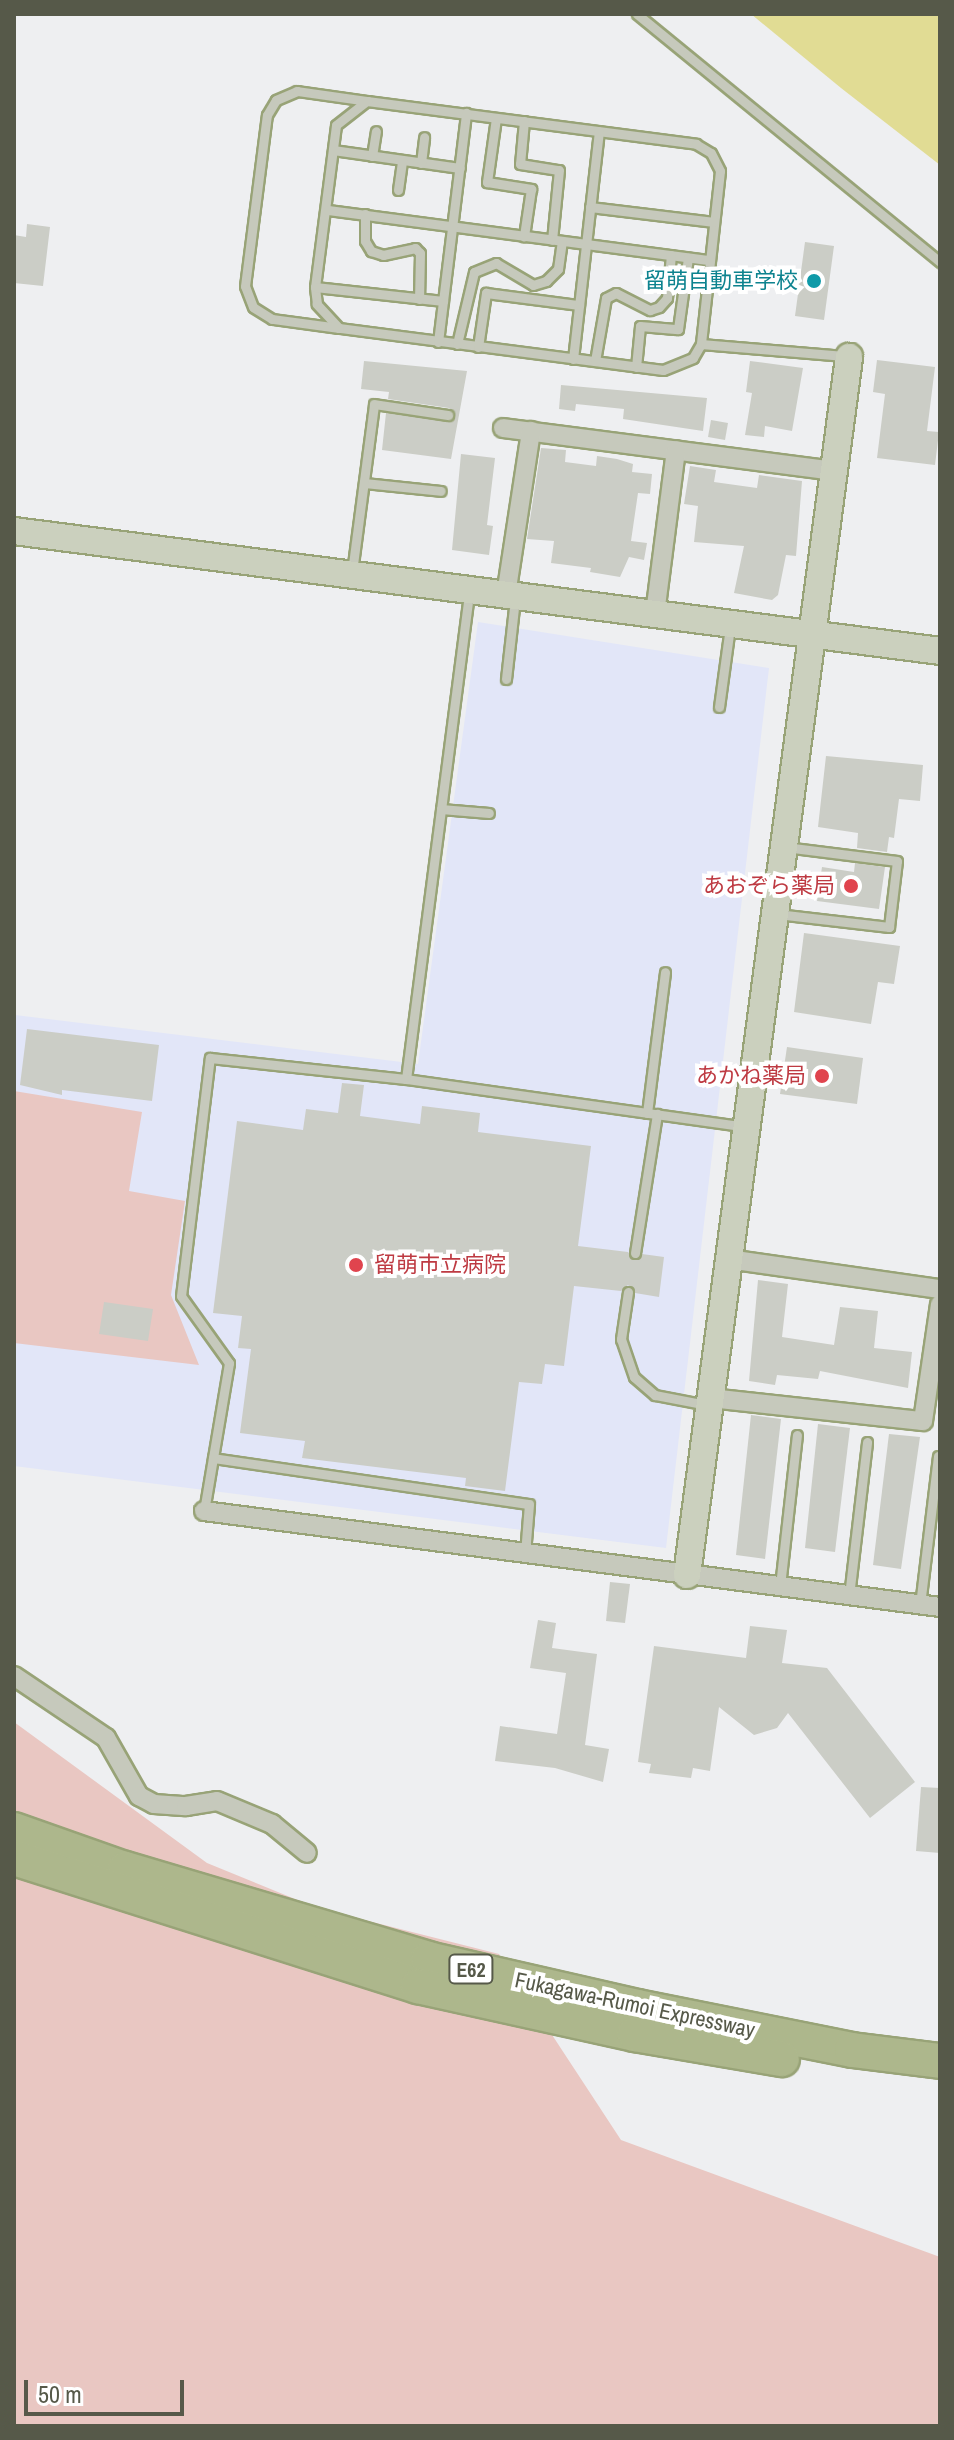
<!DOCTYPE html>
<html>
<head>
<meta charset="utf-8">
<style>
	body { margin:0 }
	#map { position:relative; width:954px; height:2440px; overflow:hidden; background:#eeeff1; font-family:"Archivo Narrow","Noto Sans JP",sans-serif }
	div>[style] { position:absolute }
	.medical>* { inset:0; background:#e2e6f8 }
	.green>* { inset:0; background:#e9c7c2 }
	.water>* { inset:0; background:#e1dc94 }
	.building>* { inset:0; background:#cbcdc6 }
	.roads { filter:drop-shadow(2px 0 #98a377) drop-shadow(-2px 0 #98a377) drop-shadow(0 2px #98a377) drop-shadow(0 -2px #98a377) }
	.lane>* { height:9px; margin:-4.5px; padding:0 4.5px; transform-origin:4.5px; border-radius:4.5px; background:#c6c9bc }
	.street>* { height:18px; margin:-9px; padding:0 9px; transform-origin:9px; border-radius:9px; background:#c6c9bc }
	.secondary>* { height:26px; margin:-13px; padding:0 13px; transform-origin:13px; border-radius:13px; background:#cbd0be }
	.highway>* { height:34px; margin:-17px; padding:0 17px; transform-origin:17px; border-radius:17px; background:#adb78c }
	.dots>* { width:22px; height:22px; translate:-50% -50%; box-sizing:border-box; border:4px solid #fff; border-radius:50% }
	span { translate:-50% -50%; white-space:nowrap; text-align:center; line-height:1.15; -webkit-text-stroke:8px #fff; paint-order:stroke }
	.shield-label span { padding:2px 6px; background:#fff; border:2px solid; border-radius:6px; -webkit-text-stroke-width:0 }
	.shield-label { font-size:20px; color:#565949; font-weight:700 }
	.culture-label { font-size:22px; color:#0d838f }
	.right { translate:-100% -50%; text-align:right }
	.health-label { font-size:22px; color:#be3a42 }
	.left { translate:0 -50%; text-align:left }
	.street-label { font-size:22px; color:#565949 }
	.frame { position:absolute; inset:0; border:16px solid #565949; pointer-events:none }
	.scale { position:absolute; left:24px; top:2380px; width:160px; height:36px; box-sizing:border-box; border:4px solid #565949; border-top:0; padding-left:10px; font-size:24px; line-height:28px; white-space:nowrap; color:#565949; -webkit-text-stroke:6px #fff; paint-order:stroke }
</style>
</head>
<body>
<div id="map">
	<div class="medical">
		<div style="clip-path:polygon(478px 622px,769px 668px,666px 1548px,14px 1466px,15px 1015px,418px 1064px)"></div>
	</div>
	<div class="green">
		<div style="clip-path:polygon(14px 1091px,142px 1112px,129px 1191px,185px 1201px,171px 1295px,199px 1365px,14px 1343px)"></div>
		<div style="clip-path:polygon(14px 1722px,207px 1863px,317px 1908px,499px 1954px,621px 2140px,940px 2257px,940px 2426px,14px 2426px)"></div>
	</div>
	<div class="water">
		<div style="clip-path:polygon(751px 14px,940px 14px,940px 165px,841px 88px)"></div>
	</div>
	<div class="building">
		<div style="clip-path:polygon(27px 224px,50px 227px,43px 286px,14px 283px,14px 235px,26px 237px)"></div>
		<div style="clip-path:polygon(805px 242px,834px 246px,824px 320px,795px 316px)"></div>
		<div style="clip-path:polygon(877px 360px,935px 367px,927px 431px,939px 432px,935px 465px,877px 458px,885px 394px,873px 392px)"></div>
		<div style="clip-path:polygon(364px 361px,467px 371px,451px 459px,382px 450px,386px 413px,448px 422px,455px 413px,449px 408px,388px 399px,389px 392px,361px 389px)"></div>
		<div style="clip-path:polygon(750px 361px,803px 368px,792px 431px,765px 426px,764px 437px,745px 435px,752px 393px,746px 392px)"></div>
		<div style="clip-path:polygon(561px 385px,707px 398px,703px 431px,623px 419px,624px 409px,576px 404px,575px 411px,559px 409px)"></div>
		<div style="clip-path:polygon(711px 420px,728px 423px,725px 440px,708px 437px)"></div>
		<div style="clip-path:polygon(541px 448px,566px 450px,565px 462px,596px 466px,597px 456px,617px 459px,633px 464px,632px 472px,652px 474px,650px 494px,638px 493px,631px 541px,647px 543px,644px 560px,629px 557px,620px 577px,590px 572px,591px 568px,551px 563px,554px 541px,527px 539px)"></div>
		<div style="clip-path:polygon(461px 454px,495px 458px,487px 525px,493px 526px,489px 555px,452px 550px)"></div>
		<div style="clip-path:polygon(690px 466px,716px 470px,714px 482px,757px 488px,759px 475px,802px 481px,796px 556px,786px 555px,778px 595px,772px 600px,734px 593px,744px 546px,694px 542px,698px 506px,684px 504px)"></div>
		<div style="clip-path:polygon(826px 756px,923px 765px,920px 801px,899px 799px,894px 838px,889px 837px,887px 852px,857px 848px,858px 833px,818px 827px)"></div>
		<div style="clip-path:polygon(855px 863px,885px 867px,879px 909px,817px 901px,822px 867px,854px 872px)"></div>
		<div style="clip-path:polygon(804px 933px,900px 946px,894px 984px,878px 982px,871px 1024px,794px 1012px)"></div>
		<div style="clip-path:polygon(27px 1029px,159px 1045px,152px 1101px,62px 1090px,62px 1095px,20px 1085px)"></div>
		<div style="clip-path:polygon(787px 1047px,863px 1058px,857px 1104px,780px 1094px)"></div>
		<div style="clip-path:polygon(342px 1083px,364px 1085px,360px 1116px,420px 1124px,422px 1106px,480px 1113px,478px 1132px,591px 1146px,578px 1246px,628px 1252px,635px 1260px,642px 1254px,664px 1257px,659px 1297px,635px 1293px,628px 1285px,621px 1291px,574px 1286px,564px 1366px,545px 1364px,542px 1384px,519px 1382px,505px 1491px,465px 1486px,466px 1478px,302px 1458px,305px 1441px,240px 1433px,251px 1349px,238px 1348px,242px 1316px,213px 1313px,237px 1121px,303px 1130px,306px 1109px,338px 1113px)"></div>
		<div style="clip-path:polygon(758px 1280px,788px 1284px,782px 1337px,834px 1345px,840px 1307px,878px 1311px,874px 1348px,912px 1352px,908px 1388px,820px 1371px,818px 1379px,777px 1375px,775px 1385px,749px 1381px)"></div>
		<div style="clip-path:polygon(104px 1302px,153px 1309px,148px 1341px,99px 1334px)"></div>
		<div style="clip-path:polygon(751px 1415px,781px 1419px,765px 1559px,736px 1555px)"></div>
		<div style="clip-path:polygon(818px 1424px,850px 1428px,835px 1552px,805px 1548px)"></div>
		<div style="clip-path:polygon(889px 1434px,920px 1437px,901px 1569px,873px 1565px)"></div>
		<div style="clip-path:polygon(610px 1582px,630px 1584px,625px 1623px,606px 1621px)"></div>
		<div style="clip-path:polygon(538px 1620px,556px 1623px,552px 1648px,597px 1654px,585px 1745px,609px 1749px,603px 1782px,555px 1768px,495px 1761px,500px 1726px,557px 1734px,566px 1673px,530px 1668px)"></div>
		<div style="clip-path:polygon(750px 1626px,787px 1630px,782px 1663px,827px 1668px,915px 1782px,870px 1818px,788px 1713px,777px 1728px,754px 1735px,719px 1707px,710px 1771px,693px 1768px,691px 1778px,649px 1773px,651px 1764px,638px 1762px,654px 1646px,746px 1658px)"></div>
		<div style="clip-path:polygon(921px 1787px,940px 1788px,940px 1853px,916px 1851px)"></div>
	</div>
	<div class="roads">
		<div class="lane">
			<div style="left:637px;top:14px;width:392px;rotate:39.3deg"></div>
			<div style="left:367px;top:101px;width:332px;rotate:7.4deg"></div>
			<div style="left:696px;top:144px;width:17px;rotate:31deg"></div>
			<div style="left:711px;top:153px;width:20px;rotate:63deg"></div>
			<div style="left:720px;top:171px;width:174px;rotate:96.3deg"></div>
			<div style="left:701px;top:344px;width:16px;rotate:120deg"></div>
			<div style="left:693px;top:358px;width:32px;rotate:158deg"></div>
			<div style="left:663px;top:370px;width:327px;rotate:-172.6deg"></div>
			<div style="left:339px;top:328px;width:33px;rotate:-133deg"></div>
			<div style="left:317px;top:304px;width:17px;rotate:-97deg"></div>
			<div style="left:315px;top:287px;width:163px;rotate:-82.6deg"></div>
			<div style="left:336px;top:125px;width:39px;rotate:-38deg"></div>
			<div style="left:496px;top:118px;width:65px;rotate:98deg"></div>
			<div style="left:487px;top:182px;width:45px;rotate:9deg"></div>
			<div style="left:531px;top:189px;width:48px;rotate:98.5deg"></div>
			<div style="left:524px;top:121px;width:43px;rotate:95.3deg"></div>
			<div style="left:520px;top:164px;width:39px;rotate:9deg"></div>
			<div style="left:559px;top:170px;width:70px;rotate:95.7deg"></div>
			<div style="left:333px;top:150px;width:128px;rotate:8.1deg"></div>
			<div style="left:372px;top:156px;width:25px;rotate:-81deg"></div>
			<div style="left:421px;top:163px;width:26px;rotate:-83deg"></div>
			<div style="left:398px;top:190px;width:30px;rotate:-82deg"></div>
			<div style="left:590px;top:207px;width:125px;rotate:6.9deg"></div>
			<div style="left:328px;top:210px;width:385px;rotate:7.5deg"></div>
			<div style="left:365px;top:214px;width:27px;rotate:90deg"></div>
			<div style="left:365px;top:241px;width:12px;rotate:59deg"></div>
			<div style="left:371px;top:251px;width:13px;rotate:18deg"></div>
			<div style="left:383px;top:255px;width:33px;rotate:-12deg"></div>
			<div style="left:415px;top:248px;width:7px;rotate:45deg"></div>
			<div style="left:420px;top:253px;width:46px;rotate:91.2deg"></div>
			<div style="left:315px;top:287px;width:129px;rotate:6.2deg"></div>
			<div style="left:339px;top:328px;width:68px;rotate:-172.3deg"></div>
			<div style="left:272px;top:319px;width:22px;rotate:-148deg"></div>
			<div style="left:253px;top:307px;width:22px;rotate:-111deg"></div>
			<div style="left:245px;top:286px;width:172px;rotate:-82.7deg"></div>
			<div style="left:267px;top:115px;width:17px;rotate:-59deg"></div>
			<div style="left:276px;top:100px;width:23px;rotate:-23deg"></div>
			<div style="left:297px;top:91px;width:71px;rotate:8.1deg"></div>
			<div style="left:438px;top:342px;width:231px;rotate:-83deg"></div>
			<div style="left:457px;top:344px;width:74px;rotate:-76.7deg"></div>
			<div style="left:474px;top:272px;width:24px;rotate:-22deg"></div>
			<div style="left:496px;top:263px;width:43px;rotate:30.7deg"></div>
			<div style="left:533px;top:285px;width:14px;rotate:-17deg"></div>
			<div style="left:546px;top:281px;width:17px;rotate:-45deg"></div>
			<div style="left:558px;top:269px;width:28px;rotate:-82deg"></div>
			<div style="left:701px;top:344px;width:144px;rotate:4.8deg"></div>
			<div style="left:478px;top:347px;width:55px;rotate:-81.6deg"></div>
			<div style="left:486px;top:293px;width:94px;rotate:7.4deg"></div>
			<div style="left:573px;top:359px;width:229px;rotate:-83.5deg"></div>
			<div style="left:595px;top:361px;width:64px;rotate:-80.1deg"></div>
			<div style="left:606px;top:298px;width:11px;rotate:-27deg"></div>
			<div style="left:616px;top:293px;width:38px;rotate:27deg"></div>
			<div style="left:650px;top:310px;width:9px;rotate:-18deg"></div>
			<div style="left:659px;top:307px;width:12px;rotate:-48deg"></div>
			<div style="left:667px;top:298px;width:43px;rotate:-84.7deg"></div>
			<div style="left:636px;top:367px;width:41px;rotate:-84.4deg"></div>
			<div style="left:640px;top:326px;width:38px;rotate:5deg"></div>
			<div style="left:678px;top:329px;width:72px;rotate:-82deg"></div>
			<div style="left:364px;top:483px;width:77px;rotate:5.9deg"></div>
			<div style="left:352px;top:572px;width:169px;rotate:-82.5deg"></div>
			<div style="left:374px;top:404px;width:75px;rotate:8.5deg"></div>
			<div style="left:469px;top:594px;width:489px;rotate:97.4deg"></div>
			<div style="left:406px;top:1079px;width:343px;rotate:8deg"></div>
			<div style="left:506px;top:679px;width:81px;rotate:-83.6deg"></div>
			<div style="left:719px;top:707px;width:81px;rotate:-82.2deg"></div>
			<div style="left:441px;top:809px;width:48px;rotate:4.8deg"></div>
			<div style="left:777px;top:914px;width:113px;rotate:6.6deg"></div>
			<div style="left:889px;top:927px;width:66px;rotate:-83.1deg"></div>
			<div style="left:897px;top:861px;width:113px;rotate:-172.9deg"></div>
			<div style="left:647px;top:1113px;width:142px;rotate:-82.7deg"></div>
			<div style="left:635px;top:1253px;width:141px;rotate:-81deg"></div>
			<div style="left:628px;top:1292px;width:48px;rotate:98.5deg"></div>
			<div style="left:621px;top:1339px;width:40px;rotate:71.1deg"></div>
			<div style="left:634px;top:1377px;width:28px;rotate:41deg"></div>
			<div style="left:655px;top:1395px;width:53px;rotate:10.9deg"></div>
			<div style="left:213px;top:1458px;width:319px;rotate:8.3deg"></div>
			<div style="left:529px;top:1504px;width:50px;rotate:94.6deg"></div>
			<div style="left:204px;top:1511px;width:150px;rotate:-80.4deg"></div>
			<div style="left:229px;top:1363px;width:82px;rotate:-125.6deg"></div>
			<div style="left:181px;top:1296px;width:240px;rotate:-83.1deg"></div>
			<div style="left:210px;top:1058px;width:197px;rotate:6.1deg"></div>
			<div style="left:780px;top:1586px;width:152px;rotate:-83.6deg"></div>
			<div style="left:849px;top:1596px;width:155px;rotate:-83.3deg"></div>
			<div style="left:920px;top:1605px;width:150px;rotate:-83.1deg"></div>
		</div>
		<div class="street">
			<div style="left:503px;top:428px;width:333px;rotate:7.4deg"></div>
			<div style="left:506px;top:595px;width:166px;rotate:-81.3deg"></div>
			<div style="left:655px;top:614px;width:165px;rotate:-82.7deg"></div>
			<div style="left:728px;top:1259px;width:214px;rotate:8.1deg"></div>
			<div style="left:710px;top:1398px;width:214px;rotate:6.2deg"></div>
			<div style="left:923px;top:1421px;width:118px;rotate:-81.7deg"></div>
			<div style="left:204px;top:1511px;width:742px;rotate:7.43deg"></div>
			<div style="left:14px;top:1676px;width:111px;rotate:34deg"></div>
			<div style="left:106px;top:1738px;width:67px;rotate:60.4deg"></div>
			<div style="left:139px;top:1796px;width:17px;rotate:28deg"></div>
			<div style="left:154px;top:1804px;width:32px;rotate:4deg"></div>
			<div style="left:186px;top:1806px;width:31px;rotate:-9deg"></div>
			<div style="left:217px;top:1801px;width:60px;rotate:22.7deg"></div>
			<div style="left:272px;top:1824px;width:45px;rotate:39.6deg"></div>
		</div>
		<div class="secondary">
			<div style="left:14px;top:531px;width:934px;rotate:7.38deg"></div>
			<div style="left:687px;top:1575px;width:1229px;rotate:-82.42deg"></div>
		</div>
		<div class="highway">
			<div style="left:14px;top:1830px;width:118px;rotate:19.4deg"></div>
			<div style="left:125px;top:1869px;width:316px;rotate:16.5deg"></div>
			<div style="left:428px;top:1959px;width:214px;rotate:12.9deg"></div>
			<div style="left:637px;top:2007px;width:219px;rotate:11.3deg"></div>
			<div style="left:852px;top:2050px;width:89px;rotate:7.1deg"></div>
			<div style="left:14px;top:1858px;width:424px;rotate:17.6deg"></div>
			<div style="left:418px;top:1986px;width:222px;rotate:12.5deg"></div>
			<div style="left:635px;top:2034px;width:149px;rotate:9.7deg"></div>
		</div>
	</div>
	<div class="dots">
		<div style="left:814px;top:281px;background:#0f9aa8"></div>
		<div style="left:851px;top:886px;background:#e0444e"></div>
		<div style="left:822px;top:1076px;background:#e0444e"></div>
		<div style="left:356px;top:1265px;background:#e0444e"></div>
	</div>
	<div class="shield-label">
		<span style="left:471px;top:1969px">E62</span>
	</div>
	<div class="culture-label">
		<span class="right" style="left:798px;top:281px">留萌自動車学校</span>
	</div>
	<div class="health-label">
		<span class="right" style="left:835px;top:886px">あおぞら薬局</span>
		<span class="right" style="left:806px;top:1076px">あかね薬局</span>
		<span class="left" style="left:374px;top:1265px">留萌市立病院</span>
	</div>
	<div class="street-label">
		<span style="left:635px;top:2005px;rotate:12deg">Fukagawa-Rumoi Expressway</span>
	</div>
	<div class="frame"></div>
	<div class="scale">50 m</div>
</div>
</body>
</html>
